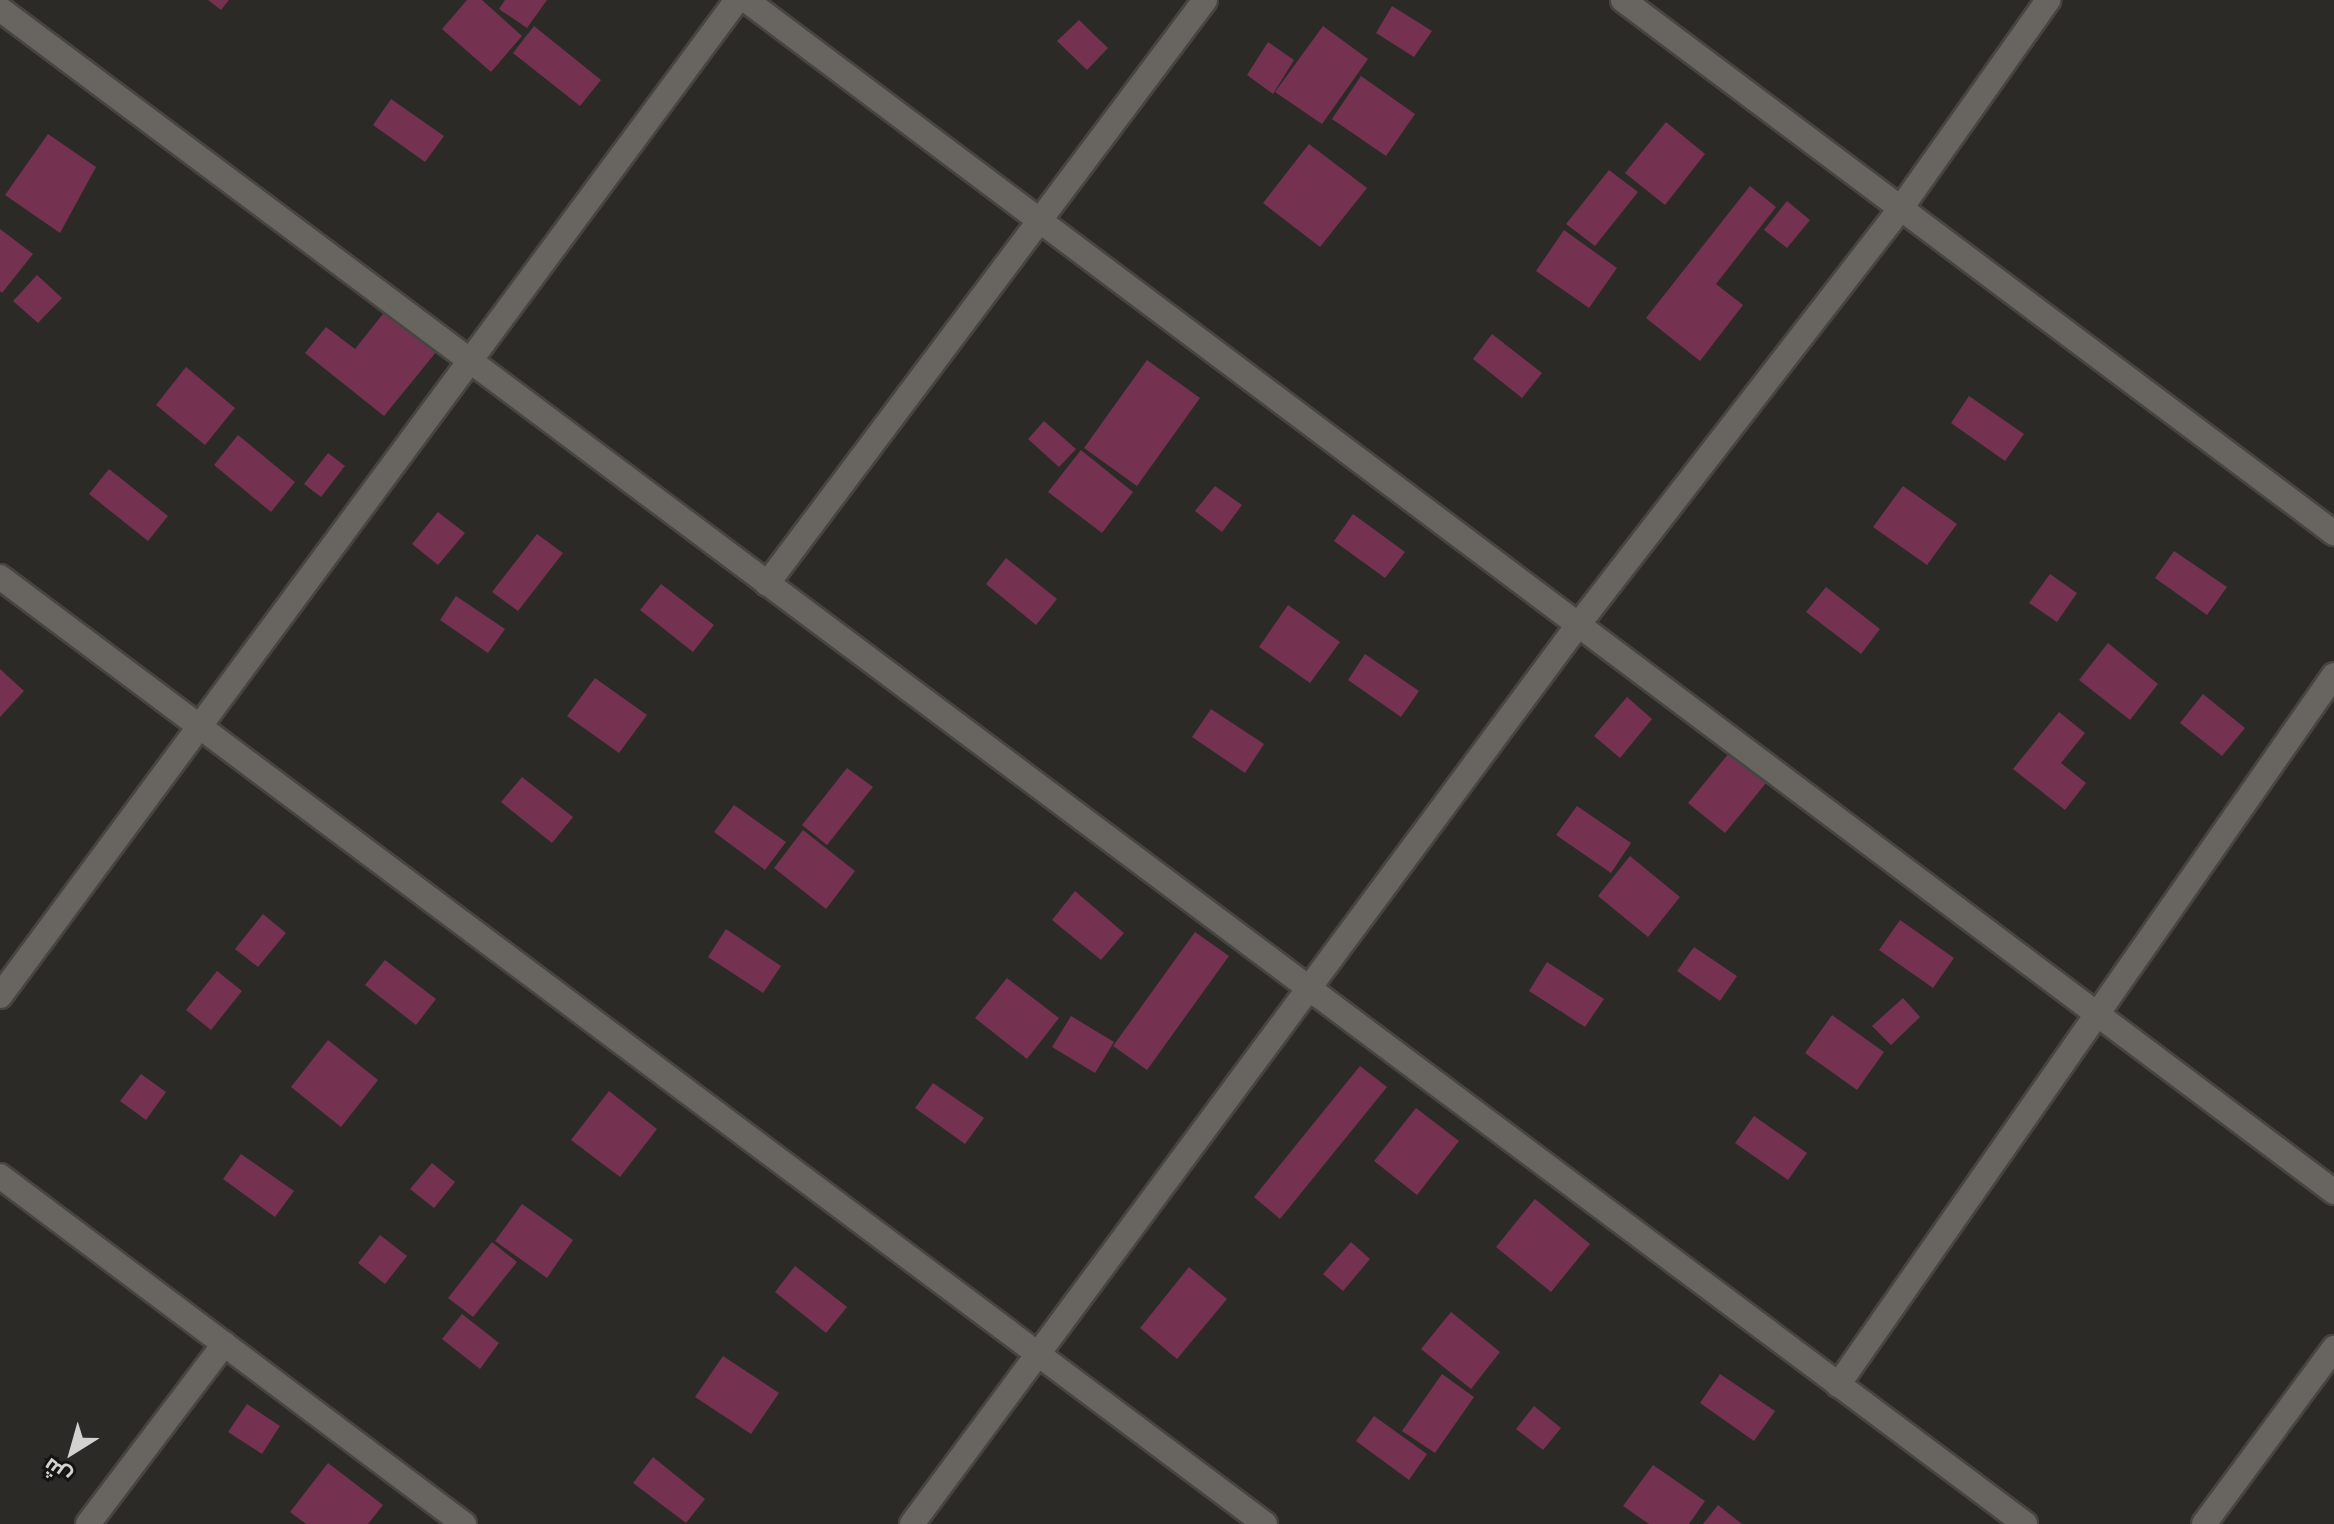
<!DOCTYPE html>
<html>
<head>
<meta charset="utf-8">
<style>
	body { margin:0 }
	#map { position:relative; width:2334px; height:1524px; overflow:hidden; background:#2c2a27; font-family:Figtree,Cairo,sans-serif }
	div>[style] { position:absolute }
	.building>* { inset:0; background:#743150 }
	.roads { filter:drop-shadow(2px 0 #474542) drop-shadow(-2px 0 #474542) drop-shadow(0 2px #474542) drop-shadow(0 -2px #474542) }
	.street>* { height:24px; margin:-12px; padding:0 12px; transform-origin:12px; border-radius:12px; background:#686561 }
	span { translate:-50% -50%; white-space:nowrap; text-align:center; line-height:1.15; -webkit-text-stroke:8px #141311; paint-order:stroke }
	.north { position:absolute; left:32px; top:1412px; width:80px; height:80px; -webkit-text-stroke:6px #141311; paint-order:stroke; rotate:217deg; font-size:22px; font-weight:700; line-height:32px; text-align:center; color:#d4d2d0 }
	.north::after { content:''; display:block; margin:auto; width:28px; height:36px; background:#d4d2d0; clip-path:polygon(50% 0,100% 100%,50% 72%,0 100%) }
</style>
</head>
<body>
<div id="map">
	<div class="building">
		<div style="clip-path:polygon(208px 0,229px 0,221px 10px)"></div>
		<div style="clip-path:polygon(467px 0,482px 0,522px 36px,491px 72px,442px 29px)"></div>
		<div style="clip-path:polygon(505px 0,547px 0,527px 28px,499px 9px)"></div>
		<div style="clip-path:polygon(1392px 6px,1432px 31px,1414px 57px,1376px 33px)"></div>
		<div style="clip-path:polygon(1079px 20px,1108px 48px,1087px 70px,1057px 41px)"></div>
		<div style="clip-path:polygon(534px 26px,601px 80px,580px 106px,513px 53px)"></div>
		<div style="clip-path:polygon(1323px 26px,1368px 59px,1322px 124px,1275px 92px)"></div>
		<div style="clip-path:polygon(1268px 42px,1294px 60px,1273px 94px,1247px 75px)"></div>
		<div style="clip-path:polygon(1361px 76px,1415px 114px,1386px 156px,1332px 119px)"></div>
		<div style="clip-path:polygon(391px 99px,444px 136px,425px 162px,373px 125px)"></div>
		<div style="clip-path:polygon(1666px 122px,1705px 154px,1665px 205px,1625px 173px)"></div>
		<div style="clip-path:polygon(48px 134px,96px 167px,60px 233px,5px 195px)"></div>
		<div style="clip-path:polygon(1309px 144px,1367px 188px,1320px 247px,1263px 203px)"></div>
		<div style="clip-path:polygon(1609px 170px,1638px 192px,1595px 246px,1566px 224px)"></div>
		<div style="clip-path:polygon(1750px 186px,1776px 207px,1716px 284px,1743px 305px,1700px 361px,1646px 318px)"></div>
		<div style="clip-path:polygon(1787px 201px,1810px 220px,1787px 248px,1764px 230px)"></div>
		<div style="clip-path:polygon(0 229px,33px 254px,2px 293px,0 291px)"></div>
		<div style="clip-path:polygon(1564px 230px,1617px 268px,1589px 308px,1536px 271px)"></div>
		<div style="clip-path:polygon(37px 275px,62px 298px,38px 323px,13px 301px)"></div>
		<div style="clip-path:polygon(390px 305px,441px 346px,384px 416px,305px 353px,326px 327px,355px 349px)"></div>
		<div style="clip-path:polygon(1492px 334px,1542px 373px,1522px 398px,1473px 359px)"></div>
		<div style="clip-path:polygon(1147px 360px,1200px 398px,1137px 486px,1084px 448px)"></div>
		<div style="clip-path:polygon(186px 367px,235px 408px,205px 445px,156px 405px)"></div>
		<div style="clip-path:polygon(1969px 396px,2024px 434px,2005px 461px,1951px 423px)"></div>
		<div style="clip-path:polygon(1044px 421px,1076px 449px,1059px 467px,1028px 439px)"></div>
		<div style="clip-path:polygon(238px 435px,295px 482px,271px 512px,214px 465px)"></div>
		<div style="clip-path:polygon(1081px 450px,1133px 492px,1102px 533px,1048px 492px)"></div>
		<div style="clip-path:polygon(328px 453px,345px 466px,321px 497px,304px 484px)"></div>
		<div style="clip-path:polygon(109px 469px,168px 516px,148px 541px,89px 494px)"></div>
		<div style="clip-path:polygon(1215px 486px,1242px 505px,1222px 532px,1195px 511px)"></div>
		<div style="clip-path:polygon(1903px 486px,1957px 524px,1927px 565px,1873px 527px)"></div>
		<div style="clip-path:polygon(438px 512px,465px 533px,438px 565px,412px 544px)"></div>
		<div style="clip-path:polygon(1353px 514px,1405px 552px,1385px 578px,1334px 541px)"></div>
		<div style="clip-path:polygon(537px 534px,563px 553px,518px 611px,492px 592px)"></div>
		<div style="clip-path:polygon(2174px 551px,2227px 587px,2207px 615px,2155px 578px)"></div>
		<div style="clip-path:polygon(1006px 558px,1057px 599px,1036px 625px,986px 584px)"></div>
		<div style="clip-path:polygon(2050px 574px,2077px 593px,2057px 622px,2029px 603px)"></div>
		<div style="clip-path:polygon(661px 584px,714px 625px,693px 652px,640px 610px)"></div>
		<div style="clip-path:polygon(1826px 587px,1880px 629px,1861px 654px,1806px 612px)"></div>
		<div style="clip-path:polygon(456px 596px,505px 629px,488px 653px,440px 620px)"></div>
		<div style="clip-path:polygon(1288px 605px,1340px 642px,1310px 683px,1259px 647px)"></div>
		<div style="clip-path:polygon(2108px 643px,2158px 684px,2130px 720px,2079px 680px)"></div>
		<div style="clip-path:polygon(1365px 654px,1419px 691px,1401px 717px,1348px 680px)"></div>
		<div style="clip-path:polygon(0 669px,24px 691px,0 717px)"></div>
		<div style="clip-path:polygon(595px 678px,647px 715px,619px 753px,567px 716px)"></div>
		<div style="clip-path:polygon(2203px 694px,2245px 728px,2222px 756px,2180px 723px)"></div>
		<div style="clip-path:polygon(1627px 697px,1652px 719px,1620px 758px,1594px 736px)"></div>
		<div style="clip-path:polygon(1211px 709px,1264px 744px,1245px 773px,1192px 737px)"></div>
		<div style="clip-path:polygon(2059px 712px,2085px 733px,2061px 763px,2086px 783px,2065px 810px,2013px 769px)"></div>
		<div style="clip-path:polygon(1734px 747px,1771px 777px,1725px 833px,1688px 803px)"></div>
		<div style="clip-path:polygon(847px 768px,873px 787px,827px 845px,802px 825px)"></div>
		<div style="clip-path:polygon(522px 777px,573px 817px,552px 843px,501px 802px)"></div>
		<div style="clip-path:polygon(734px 805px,786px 842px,765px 870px,714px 832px)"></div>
		<div style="clip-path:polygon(1577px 806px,1631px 843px,1611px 873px,1556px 835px)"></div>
		<div style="clip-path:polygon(803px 830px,855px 871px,826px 909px,774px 868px)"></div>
		<div style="clip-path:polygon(1630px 856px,1680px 897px,1648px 937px,1598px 896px)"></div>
		<div style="clip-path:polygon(1075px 891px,1124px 933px,1101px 960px,1052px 920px)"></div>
		<div style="clip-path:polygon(263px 914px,286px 933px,258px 967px,235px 949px)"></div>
		<div style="clip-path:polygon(1900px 920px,1954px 958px,1933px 988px,1879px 950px)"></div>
		<div style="clip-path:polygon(726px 929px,781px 966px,763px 993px,708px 957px)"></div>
		<div style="clip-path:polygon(1195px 932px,1229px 956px,1147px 1070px,1113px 1046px)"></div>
		<div style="clip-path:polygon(1694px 947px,1737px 976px,1720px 1001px,1677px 971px)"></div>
		<div style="clip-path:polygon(385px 960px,436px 999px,416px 1025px,365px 985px)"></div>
		<div style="clip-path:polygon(1547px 962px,1604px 999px,1585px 1027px,1529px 991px)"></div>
		<div style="clip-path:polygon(217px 971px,242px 991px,211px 1030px,186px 1010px)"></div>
		<div style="clip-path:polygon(1007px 978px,1059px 1018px,1027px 1059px,975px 1018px)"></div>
		<div style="clip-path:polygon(1903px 998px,1920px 1017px,1891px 1045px,1872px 1026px)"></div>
		<div style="clip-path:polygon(1832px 1015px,1884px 1052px,1857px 1090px,1805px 1053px)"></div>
		<div style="clip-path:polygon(1071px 1016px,1114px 1042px,1095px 1073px,1052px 1047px)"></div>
		<div style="clip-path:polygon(328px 1040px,378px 1080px,341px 1127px,291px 1087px)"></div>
		<div style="clip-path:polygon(1360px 1066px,1387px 1087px,1280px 1219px,1254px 1197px)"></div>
		<div style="clip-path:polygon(141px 1074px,166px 1092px,146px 1120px,120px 1101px)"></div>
		<div style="clip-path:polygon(933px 1083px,984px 1118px,965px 1144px,915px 1108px)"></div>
		<div style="clip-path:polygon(609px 1091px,657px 1129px,620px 1177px,571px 1140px)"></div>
		<div style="clip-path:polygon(1416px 1108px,1459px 1141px,1417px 1195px,1374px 1161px)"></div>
		<div style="clip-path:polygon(1754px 1116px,1807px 1153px,1788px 1180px,1735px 1143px)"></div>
		<div style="clip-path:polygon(241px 1154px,294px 1191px,275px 1217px,223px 1179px)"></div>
		<div style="clip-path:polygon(432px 1163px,455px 1182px,434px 1208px,410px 1189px)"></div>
		<div style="clip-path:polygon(1535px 1199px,1590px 1244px,1551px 1292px,1496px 1247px)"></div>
		<div style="clip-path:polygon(522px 1204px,573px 1240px,547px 1278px,495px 1241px)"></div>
		<div style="clip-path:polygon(380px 1235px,407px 1256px,385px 1284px,358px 1263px)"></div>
		<div style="clip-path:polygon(492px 1242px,517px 1262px,473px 1317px,448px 1298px)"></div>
		<div style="clip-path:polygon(1351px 1242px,1370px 1259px,1343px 1291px,1323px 1274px)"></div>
		<div style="clip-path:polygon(795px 1266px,847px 1307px,826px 1333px,775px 1292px)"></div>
		<div style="clip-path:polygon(1189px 1267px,1227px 1299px,1177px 1359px,1140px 1328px)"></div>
		<div style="clip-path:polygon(1451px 1312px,1500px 1352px,1471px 1389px,1421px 1349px)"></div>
		<div style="clip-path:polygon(462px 1314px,499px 1343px,480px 1369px,442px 1339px)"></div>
		<div style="clip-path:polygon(723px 1356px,779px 1393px,751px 1434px,695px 1397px)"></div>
		<div style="clip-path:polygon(1442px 1374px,1474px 1397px,1435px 1453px,1402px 1431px)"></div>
		<div style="clip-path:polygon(1720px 1374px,1775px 1411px,1754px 1441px,1700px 1403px)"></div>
		<div style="clip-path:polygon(247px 1404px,280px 1426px,262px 1454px,228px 1432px)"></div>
		<div style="clip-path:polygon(1534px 1406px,1561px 1428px,1543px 1450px,1516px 1429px)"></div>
		<div style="clip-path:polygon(1374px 1416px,1427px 1454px,1409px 1480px,1356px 1441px)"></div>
		<div style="clip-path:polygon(653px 1457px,705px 1499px,686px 1523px,633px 1483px)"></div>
		<div style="clip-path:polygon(328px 1463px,383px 1505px,368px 1524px,306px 1524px,290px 1512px)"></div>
		<div style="clip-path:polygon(1653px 1465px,1705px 1501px,1689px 1524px,1649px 1524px,1623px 1506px)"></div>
		<div style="clip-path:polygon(1718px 1505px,1742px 1524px,1703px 1524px)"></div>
	</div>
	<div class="roads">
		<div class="street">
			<div style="left:746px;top:0;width:1986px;rotate:36.89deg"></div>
			<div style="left:1623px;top:0;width:889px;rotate:36.86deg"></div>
			<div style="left:0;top:9px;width:2529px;rotate:36.8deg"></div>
			<div style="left:0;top:577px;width:1580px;rotate:36.82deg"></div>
			<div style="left:767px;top:584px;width:730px;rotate:-53.13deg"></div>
			<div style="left:0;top:996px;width:1239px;rotate:-53.5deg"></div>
			<div style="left:0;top:1176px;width:580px;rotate:36.87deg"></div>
			<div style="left:1838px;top:1385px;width:866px;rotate:-55.06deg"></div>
			<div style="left:88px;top:1524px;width:226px;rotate:-52.9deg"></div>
			<div style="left:912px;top:1524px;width:1119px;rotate:-53.47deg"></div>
			<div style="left:1578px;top:625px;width:527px;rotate:-52.24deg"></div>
			<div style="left:1901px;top:208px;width:255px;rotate:-54.7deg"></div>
			<div style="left:2204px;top:1524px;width:219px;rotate:-53.5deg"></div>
		</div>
	</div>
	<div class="north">ش</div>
</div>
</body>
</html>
